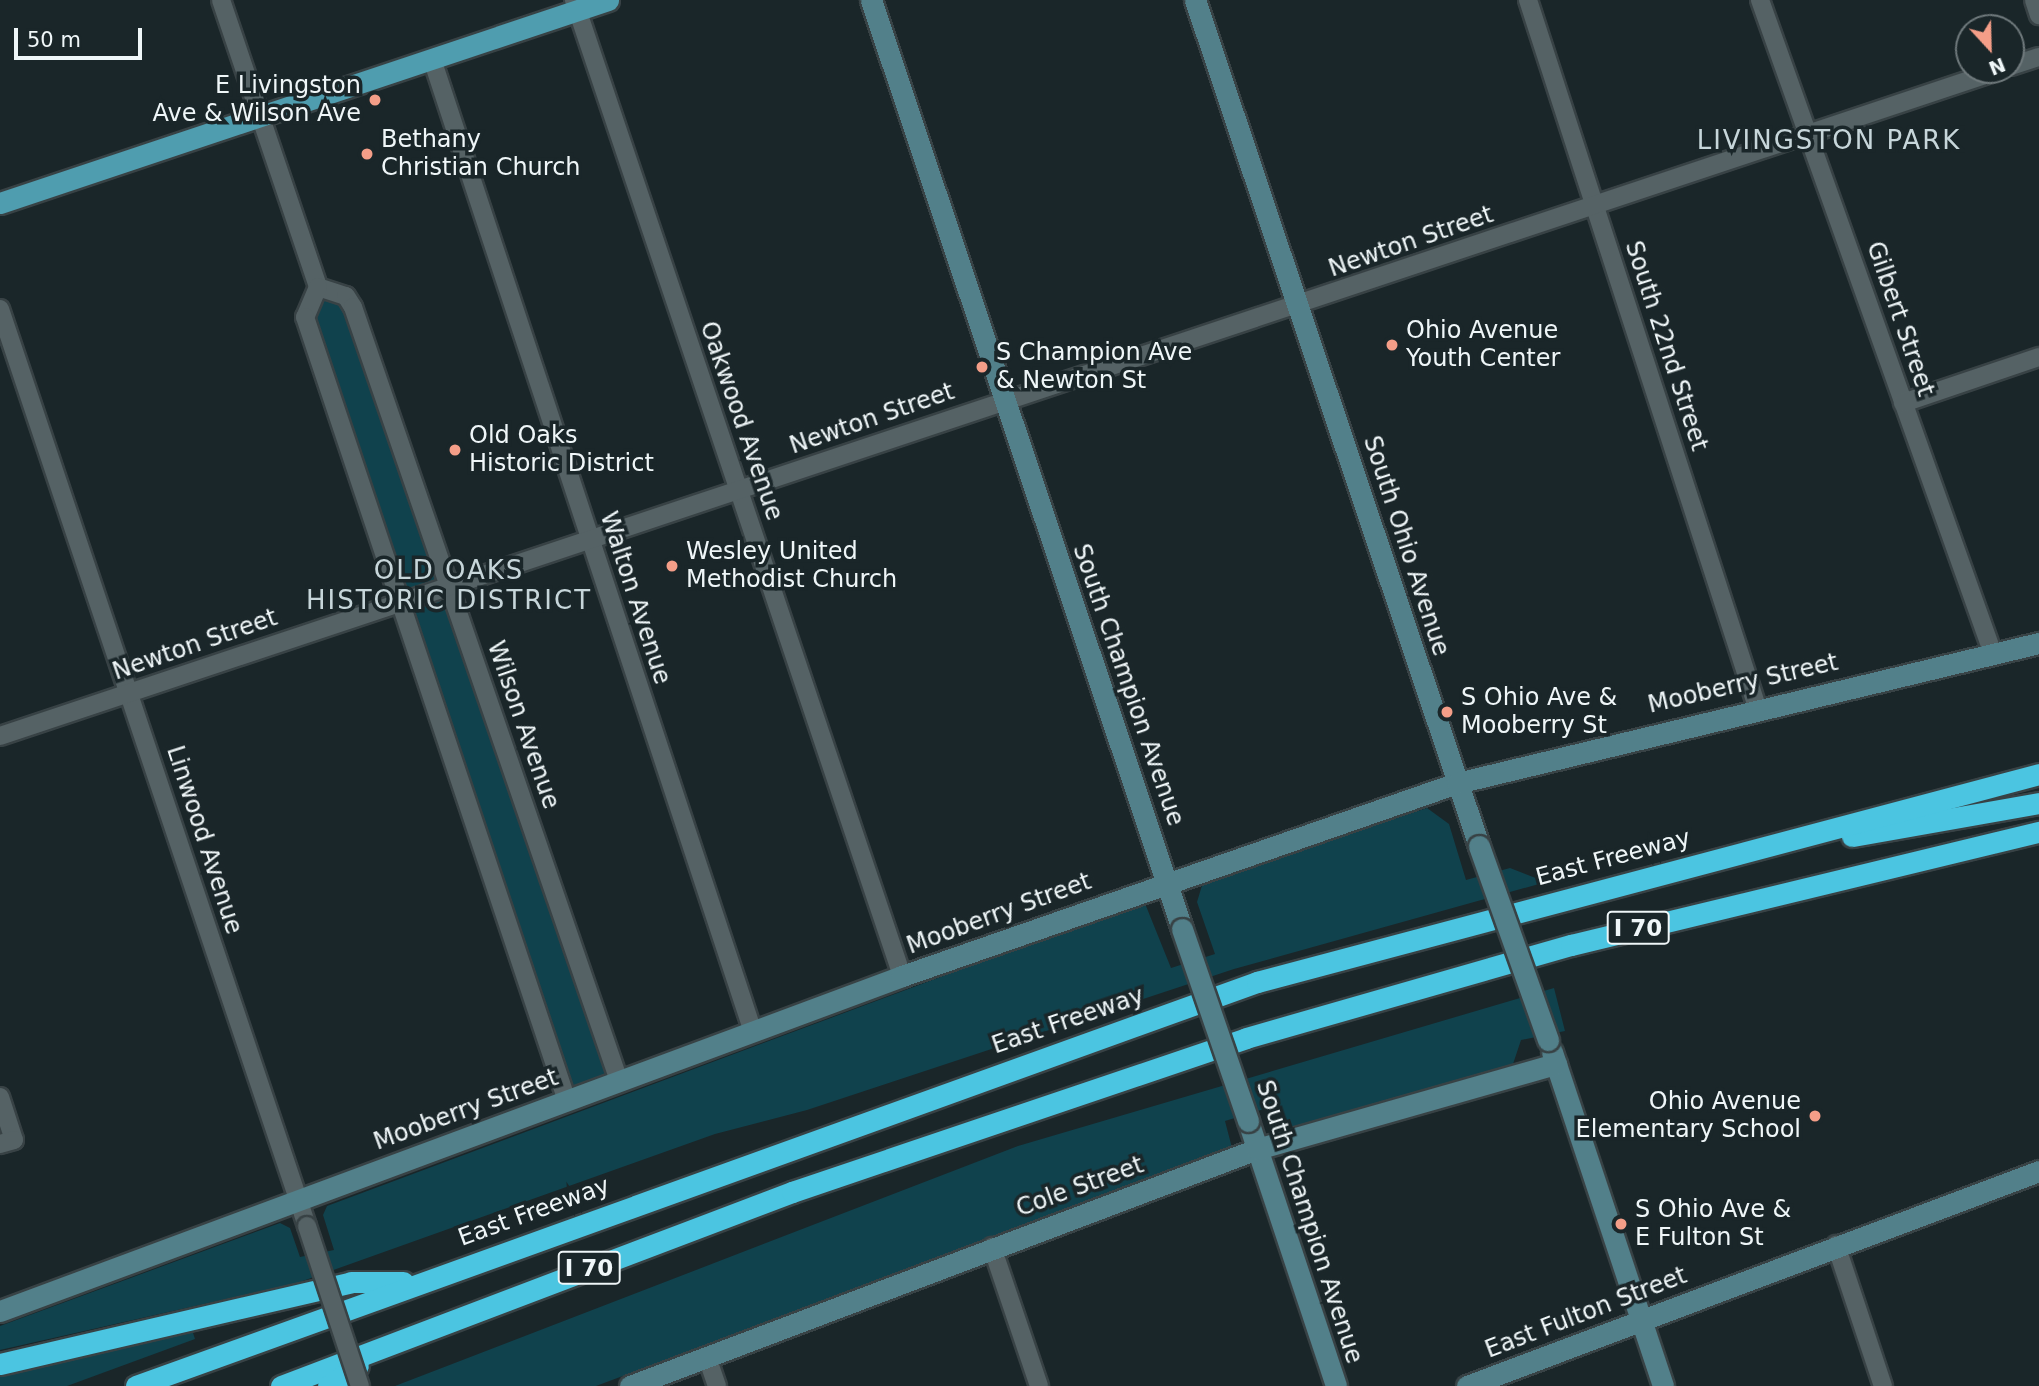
<!DOCTYPE html>
<html>
<head>
<meta charset="utf-8">
<style>
	body { margin:0 }
	#map { position:relative; width:2039px; height:1386px; overflow:hidden; background:#1a2629; font-family:"DejaVu Sans",sans-serif }
	div>[style] { position:absolute }
	.green>* { inset:0; background:#10424d }
	.roads { filter:drop-shadow(2px 0 #384245) drop-shadow(-2px 0 #384245) drop-shadow(0 2px #384245) drop-shadow(0 -2px #384245) }
	.street>* { height:18px; margin:-9px; padding:0 9px; transform-origin:9px; border-radius:9px; background:#556265 }
	.secondary>* { height:21px; margin:-10.5px; padding:0 10.5px; transform-origin:10.5px; border-radius:10.5px; background:#52808a }
	.primary>* { height:21px; margin:-10.5px; padding:0 10.5px; transform-origin:10.5px; border-radius:10.5px; background:#4f9daf }
	.highway>* { height:21px; margin:-10.5px; padding:0 10.5px; transform-origin:10.5px; border-radius:10.5px; background:#4bc5e1 }
	.bridges { filter:drop-shadow(2px 0 #384245) drop-shadow(-2px 0 #384245) drop-shadow(0 2px #384245) drop-shadow(0 -2px #384245) }
	.street-bridge>* { height:18px; margin:-9px; padding:0 9px; transform-origin:9px; border-radius:9px; background:#556265 }
	.secondary-bridge>* { height:21px; margin:-10.5px; padding:0 10.5px; transform-origin:10.5px; border-radius:10.5px; background:#52808a }
	.dots>* { width:19px; height:19px; translate:-50% -50%; box-sizing:border-box; border:4px solid #1a2629; border-radius:50% }
	span { translate:-50% -50%; white-space:nowrap; text-align:center; line-height:1.15; -webkit-text-stroke:7px #1a2629; paint-order:stroke }
	.shield-label span { padding:2px 5px; background:#1a2629; border:2px solid; border-radius:5px; -webkit-text-stroke-width:0 }
	.shield-label { font-size:23px; color:#eff6f8; font-weight:700 }
	.poi-label { font-size:24px; color:#eff6f8 }
	.right { translate:-100% -50%; text-align:right }
	.left { translate:0 -50%; text-align:left }
	.street-label { font-size:24px; color:#eff6f8 }
	.neighbourhood-label { font-size:26px; color:#c7d6da; letter-spacing:2px }
	.north { position:absolute; left:1955px; top:14px; width:70px; height:70px; box-sizing:border-box; background:#1a2629; border:2px solid #6f797c; border-radius:50%; rotate:158deg; font-size:19px; font-weight:700; line-height:28px; text-align:center; color:#eff6f8 }
	.north::after { content:''; display:block; margin:auto; width:24px; height:32px; background:#f49e88; clip-path:polygon(50% 0,100% 100%,50% 72%,0 100%) }
	.scale { position:absolute; left:14px; top:28px; width:128px; height:32px; box-sizing:border-box; border:4px solid #eff6f8; border-top:0; padding-left:9px; font-size:21px; line-height:24px; white-space:nowrap; color:#eff6f8; -webkit-text-stroke:5px #1a2629; paint-order:stroke }
</style>
</head>
<body>
<div id="map">
	<div class="green">
		<div style="clip-path:polygon(318px 289px,345px 296px,613px 1078px,568px 1094px,308px 307px)"></div>
		<div style="clip-path:polygon(1427px 808px,1449px 824px,1466px 880px,1510px 868px,1546px 882px,1234px 969px,807px 1110px,715px 1134px,297px 1283px,0 1350px,0 1326px,280px 1223px,290px 1228px,300px 1257px,334px 1250px,323px 1215px,327px 1206px,1144px 901px,1171px 968px,1215px 954px,1197px 902px,1203px 882px)"></div>
		<div style="clip-path:polygon(1554px 988px,1565px 1031px,1521px 1040px,1512px 1067px,1298px 1128px,1280px 1124px,1264px 1109px,1225px 1121px,1232px 1148px,596px 1386px,395px 1386px,1018px 1146px)"></div>
		<div style="clip-path:polygon(192px 1330px,195px 1339px,67px 1386px,0 1386px,0 1376px)"></div>
	</div>
	<div class="roads">
		<div class="street">
			<div style="left:221px;top:0;width:303px;rotate:71.3deg"></div>
			<div style="left:574px;top:0;width:1030px;rotate:71.42deg"></div>
			<div style="left:1528px;top:0;width:743px;rotate:72.05deg"></div>
			<div style="left:1760px;top:0;width:694px;rotate:70.39deg"></div>
			<div style="left:2034px;top:0;width:16px;rotate:72deg"></div>
			<div style="left:432px;top:59px;width:1025px;rotate:71.74deg"></div>
			<div style="left:2011px;top:66px;width:29px;rotate:-18deg"></div>
			<div style="left:318px;top:287px;width:29px;rotate:18deg"></div>
			<div style="left:346px;top:296px;width:13px;rotate:58deg"></div>
			<div style="left:353px;top:307px;width:818px;rotate:71.03deg"></div>
			<div style="left:318px;top:287px;width:33px;rotate:113deg"></div>
			<div style="left:305px;top:317px;width:827px;rotate:71.52deg"></div>
			<div style="left:0;top:309px;width:967px;rotate:71.49deg"></div>
			<div style="left:1903px;top:403px;width:144px;rotate:-18.7deg"></div>
			<div style="left:0;top:736px;width:2108px;rotate:-18.42deg"></div>
			<div style="left:0;top:1097px;width:45px;rotate:72deg"></div>
			<div style="left:14px;top:1140px;width:15px;rotate:164deg"></div>
			<div style="left:1836px;top:1245px;width:149px;rotate:71.6deg"></div>
			<div style="left:992px;top:1247px;width:147px;rotate:71.3deg"></div>
			<div style="left:707px;top:1357px;width:31px;rotate:71deg"></div>
		</div>
		<div class="secondary">
			<div style="left:871px;top:0;width:980px;rotate:71.49deg"></div>
			<div style="left:1195px;top:0;width:892px;rotate:71.44deg"></div>
			<div style="left:1552px;top:1052px;width:352px;rotate:71.6deg"></div>
			<div style="left:1248px;top:1121px;width:279px;rotate:71.6deg"></div>
			<div style="left:0;top:1311px;width:962px;rotate:-20.37deg"></div>
			<div style="left:902px;top:976px;width:588px;rotate:-19.18deg"></div>
			<div style="left:1457px;top:783px;width:599px;rotate:-13.53deg"></div>
			<div style="left:630px;top:1386px;width:670px;rotate:-20.71deg"></div>
			<div style="left:1257px;top:1149px;width:311px;rotate:-15.9deg"></div>
			<div style="left:1467px;top:1386px;width:611px;rotate:-20.6deg"></div>
		</div>
		<div class="primary">
			<div style="left:0;top:203px;width:641px;rotate:-18.46deg"></div>
		</div>
		<div class="highway">
			<div style="left:1852px;top:836px;width:190px;rotate:-10deg"></div>
			<div style="left:0;top:1364px;width:360px;rotate:-13.1deg"></div>
			<div style="left:351px;top:1282px;width:52px"></div>
			<div style="left:136px;top:1386px;width:1192px;rotate:-19.82deg"></div>
			<div style="left:1257px;top:982px;width:809px;rotate:-14.89deg"></div>
			<div style="left:281px;top:1386px;width:547px;rotate:-20.79deg"></div>
			<div style="left:792px;top:1192px;width:479px;rotate:-18.7deg"></div>
			<div style="left:1246px;top:1038px;width:338px;rotate:-16deg"></div>
			<div style="left:1571px;top:945px;width:481px;rotate:-13.6deg"></div>
			<div style="left:328px;top:1386px;width:36px;rotate:-34deg"></div>
		</div>
	</div>
	<div class="bridges">
		<div class="street-bridge">
			<div style="left:307px;top:1226px;width:169px;rotate:71.7deg"></div>
		</div>
		<div class="secondary-bridge">
			<div style="left:1479px;top:846px;width:206px;rotate:70.4deg"></div>
			<div style="left:1182px;top:929px;width:203px;rotate:71deg"></div>
		</div>
	</div>
	<div class="dots">
		<div style="left:375px;top:100px;background:#f49e88"></div>
		<div style="left:367px;top:154px;background:#f49e88"></div>
		<div style="left:1392px;top:345px;background:#f49e88"></div>
		<div style="left:982px;top:367px;background:#f49e88"></div>
		<div style="left:455px;top:450px;background:#f49e88"></div>
		<div style="left:672px;top:566px;background:#f49e88"></div>
		<div style="left:1447px;top:712px;background:#f49e88"></div>
		<div style="left:1815px;top:1116px;background:#f49e88"></div>
		<div style="left:1621px;top:1224px;background:#f49e88"></div>
	</div>
	<div class="shield-label">
		<span style="left:1638px;top:928px">I 70</span>
		<span style="left:589px;top:1268px">I 70</span>
	</div>
	<div class="poi-label">
		<span class="right" style="left:361px;top:100px">E Livingston<br>Ave &amp; Wilson Ave</span>
		<span class="left" style="left:381px;top:154px">Bethany<br>Christian Church</span>
		<span class="left" style="left:1406px;top:345px">Ohio Avenue<br>Youth Center</span>
		<span class="left" style="left:996px;top:367px">S Champion Ave<br>&amp; Newton St</span>
		<span class="left" style="left:469px;top:450px">Old Oaks<br>Historic District</span>
		<span class="left" style="left:686px;top:566px">Wesley United<br>Methodist Church</span>
		<span class="left" style="left:1461px;top:712px">S Ohio Ave &amp;<br>Mooberry St</span>
		<span class="right" style="left:1801px;top:1116px">Ohio Avenue<br>Elementary School</span>
		<span class="left" style="left:1635px;top:1224px">S Ohio Ave &amp;<br>E Fulton St</span>
	</div>
	<div class="street-label">
		<span style="left:1411px;top:242px;rotate:-19deg">Newton Street</span>
		<span style="left:1900px;top:319px;rotate:71deg">Gilbert Street</span>
		<span style="left:1666px;top:346px;rotate:72deg">South 22nd Street</span>
		<span style="left:872px;top:419px;rotate:-19deg">Newton Street</span>
		<span style="left:741px;top:421px;rotate:71deg">Oakwood Avenue</span>
		<span style="left:1406px;top:546px;rotate:72deg">South Ohio Avenue</span>
		<span style="left:635px;top:598px;rotate:72deg">Walton Avenue</span>
		<span style="left:195px;top:645px;rotate:-19deg">Newton Street</span>
		<span style="left:1743px;top:684px;rotate:-13deg">Mooberry Street</span>
		<span style="left:1128px;top:685px;rotate:71deg">South Champion Avenue</span>
		<span style="left:523px;top:725px;rotate:71deg">Wilson Avenue</span>
		<span style="left:204px;top:840px;rotate:72deg">Linwood Avenue</span>
		<span style="left:1613px;top:858px;rotate:-15deg">East Freeway</span>
		<span style="left:999px;top:914px;rotate:-20deg">Mooberry Street</span>
		<span style="left:1068px;top:1021px;rotate:-19deg">East Freeway</span>
		<span style="left:466px;top:1110px;rotate:-20deg">Mooberry Street</span>
		<span style="left:1080px;top:1187px;rotate:-20deg">Cole Street</span>
		<span style="left:534px;top:1212px;rotate:-20deg">East Freeway</span>
		<span style="left:1309px;top:1222px;rotate:72deg">South Champion Avenue</span>
		<span style="left:1586px;top:1313px;rotate:-21deg">East Fulton Street</span>
	</div>
	<div class="neighbourhood-label">
		<span style="left:1829px;top:141px">LIVINGSTON PARK</span>
		<span style="left:449px;top:586px">OLD OAKS<br>HISTORIC DISTRICT</span>
	</div>
	<div class="north">N</div>
	<div class="scale">50 m</div>
</div>
</body>
</html>
